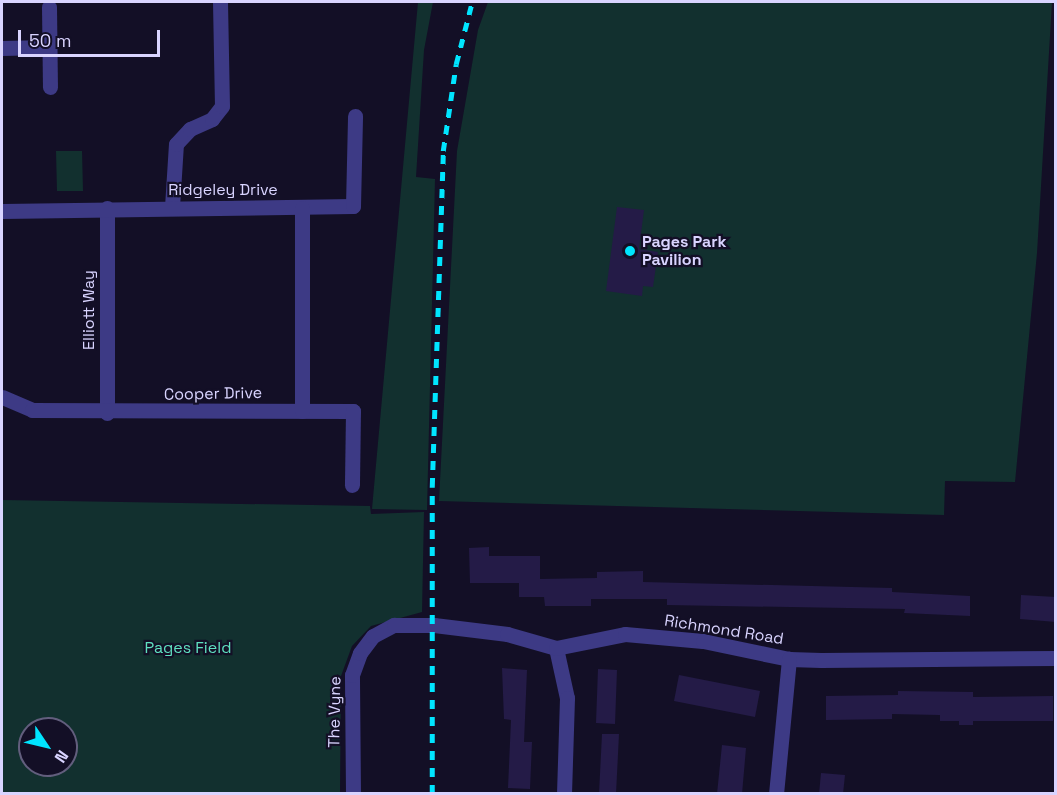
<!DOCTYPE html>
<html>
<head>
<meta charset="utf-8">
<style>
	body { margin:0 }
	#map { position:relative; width:1057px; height:795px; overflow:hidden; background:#130f26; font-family:"Space Grotesk",sans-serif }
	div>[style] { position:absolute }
	.green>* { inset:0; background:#12302f }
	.building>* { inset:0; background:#241b47 }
	.minor>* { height:15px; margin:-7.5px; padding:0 7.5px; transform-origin:7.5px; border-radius:7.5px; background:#3d3a85 }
	.rail>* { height:4.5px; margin-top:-2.25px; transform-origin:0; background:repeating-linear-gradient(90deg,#00e5ff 0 9px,transparent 0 17px) }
	.dots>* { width:16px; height:16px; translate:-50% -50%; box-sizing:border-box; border:3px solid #130f26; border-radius:50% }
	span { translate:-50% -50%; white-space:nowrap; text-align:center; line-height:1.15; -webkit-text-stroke:4.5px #130f26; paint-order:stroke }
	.street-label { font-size:16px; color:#d9d4ff }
	.poi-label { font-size:16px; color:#d9d4ff; font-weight:700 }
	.left { translate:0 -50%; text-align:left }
	.park-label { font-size:16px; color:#5fe0c0 }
	.frame { position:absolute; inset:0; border:3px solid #d9d4ff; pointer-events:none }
	.north { position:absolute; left:18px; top:717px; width:60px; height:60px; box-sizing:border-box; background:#130f26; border:2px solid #625e7d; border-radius:50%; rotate:125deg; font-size:16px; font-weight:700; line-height:24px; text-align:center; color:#d9d4ff }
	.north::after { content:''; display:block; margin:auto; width:21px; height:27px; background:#00e5ff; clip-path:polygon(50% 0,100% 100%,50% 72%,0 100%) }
	.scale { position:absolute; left:18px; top:30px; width:142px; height:27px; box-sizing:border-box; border:3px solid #d9d4ff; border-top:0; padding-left:8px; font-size:18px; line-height:21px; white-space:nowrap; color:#d9d4ff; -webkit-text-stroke:4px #130f26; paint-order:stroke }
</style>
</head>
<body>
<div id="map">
	<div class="green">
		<div style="clip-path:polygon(418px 2px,433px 2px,424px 50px,416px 177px,435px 179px,427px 510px,372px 509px)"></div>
		<div style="clip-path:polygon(488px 2px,1052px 2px,1037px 253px,1015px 482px,945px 481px,944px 515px,439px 501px,457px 151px,478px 30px)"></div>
		<div style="clip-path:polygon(56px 151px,82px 151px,83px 191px,57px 191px)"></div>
		<div style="clip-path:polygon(evenodd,2px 500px,370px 506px,371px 514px,424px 512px,422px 612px,371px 626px,352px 646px,341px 676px,340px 793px,2px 794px,2px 500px,30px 729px,66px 729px,66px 765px,30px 765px,30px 729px)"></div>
	</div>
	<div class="building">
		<div style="clip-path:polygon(617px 207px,644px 210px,639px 249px,658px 252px,653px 287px,643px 286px,642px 296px,606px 291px)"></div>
		<div style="clip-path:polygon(489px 547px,489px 556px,540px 556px,540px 579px,597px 578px,597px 572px,643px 571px,643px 582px,892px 588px,892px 592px,970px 596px,970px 616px,904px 613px,905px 609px,667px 605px,667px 599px,591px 599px,591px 606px,545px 606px,544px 597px,519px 597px,519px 583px,470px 583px,469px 548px)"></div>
		<div style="clip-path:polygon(1021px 595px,1056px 597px,1056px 622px,1020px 619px)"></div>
		<div style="clip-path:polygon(502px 668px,527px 670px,524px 742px,532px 742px,530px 789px,508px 788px,511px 720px,504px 719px)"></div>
		<div style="clip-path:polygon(598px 669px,617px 670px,615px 724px,596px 723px)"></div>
		<div style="clip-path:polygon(679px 675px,760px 691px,755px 717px,674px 701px)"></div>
		<div style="clip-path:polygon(898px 691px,973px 692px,973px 697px,1053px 696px,1053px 721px,973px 721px,973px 725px,959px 725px,959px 721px,940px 721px,940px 715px,892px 714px,892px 719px,826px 720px,826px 696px,898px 695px)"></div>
		<div style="clip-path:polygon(602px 734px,619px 734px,616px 794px,599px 794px)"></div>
		<div style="clip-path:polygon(722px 745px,746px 748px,742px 794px,717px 794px)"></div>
		<div style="clip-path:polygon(821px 773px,845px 775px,843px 794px,819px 794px)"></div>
	</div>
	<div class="minor">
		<div style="left:49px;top:7px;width:80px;rotate:89.3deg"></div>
		<div style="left:2px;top:48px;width:46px;rotate:-1.2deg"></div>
		<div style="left:172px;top:207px;width:63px;rotate:-86.4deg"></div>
		<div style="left:176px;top:144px;width:21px;rotate:-47deg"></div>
		<div style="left:190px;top:129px;width:24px;rotate:-24deg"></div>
		<div style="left:212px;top:119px;width:16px;rotate:-52deg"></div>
		<div style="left:222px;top:106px;width:104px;rotate:-91.1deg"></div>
		<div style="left:107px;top:208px;width:205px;rotate:90deg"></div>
		<div style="left:2px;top:211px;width:351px;rotate:-0.8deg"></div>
		<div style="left:353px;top:206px;width:90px;rotate:-88.7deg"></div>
		<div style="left:2px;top:397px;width:33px;rotate:23deg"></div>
		<div style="left:32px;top:410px;width:321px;rotate:0.2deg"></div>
		<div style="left:353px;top:411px;width:74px;rotate:90.8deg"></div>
		<div style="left:302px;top:411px;width:203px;rotate:-90deg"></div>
		<div style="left:556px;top:648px;width:51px;rotate:77.6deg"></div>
		<div style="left:567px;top:698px;width:96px;rotate:91.8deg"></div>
		<div style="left:353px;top:794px;width:119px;rotate:-90.5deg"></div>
		<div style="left:352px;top:675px;width:23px;rotate:-70deg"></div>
		<div style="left:360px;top:653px;width:21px;rotate:-53deg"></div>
		<div style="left:373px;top:636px;width:24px;rotate:-28deg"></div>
		<div style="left:394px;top:625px;width:40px"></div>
		<div style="left:434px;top:625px;width:74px;rotate:7deg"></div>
		<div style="left:507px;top:634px;width:51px;rotate:15.9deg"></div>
		<div style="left:556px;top:648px;width:70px;rotate:-11.5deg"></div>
		<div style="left:625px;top:634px;width:78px;rotate:5.1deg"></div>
		<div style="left:703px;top:641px;width:88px;rotate:11.8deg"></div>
		<div style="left:789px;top:659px;width:32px;rotate:2deg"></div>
		<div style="left:821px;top:660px;width:235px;rotate:-0.5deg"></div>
		<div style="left:776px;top:794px;width:136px;rotate:-84.5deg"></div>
	</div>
	<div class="rail">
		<div style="left:432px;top:794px;width:307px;rotate:-90deg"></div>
		<div style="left:432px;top:487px;width:336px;rotate:-88.1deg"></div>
		<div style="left:443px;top:151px;width:88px;rotate:-81.5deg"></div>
		<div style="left:456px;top:64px;width:64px;rotate:-75.5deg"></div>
	</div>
	<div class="dots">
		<div style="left:630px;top:251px;background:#00e5ff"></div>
	</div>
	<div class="street-label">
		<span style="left:223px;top:190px">Ridgeley Drive</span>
		<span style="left:89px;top:310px;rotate:-90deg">Elliott Way</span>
		<span style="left:213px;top:394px;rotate:-1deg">Cooper Drive</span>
		<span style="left:724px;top:630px;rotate:9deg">Richmond Road</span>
		<span style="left:335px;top:712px;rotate:-89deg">The Vyne</span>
	</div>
	<div class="poi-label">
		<span class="left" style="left:642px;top:251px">Pages Park<br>Pavilion</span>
	</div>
	<div class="park-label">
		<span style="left:188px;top:648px">Pages Field</span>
	</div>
	<div class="frame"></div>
	<div class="north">N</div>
	<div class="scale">50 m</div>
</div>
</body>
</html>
